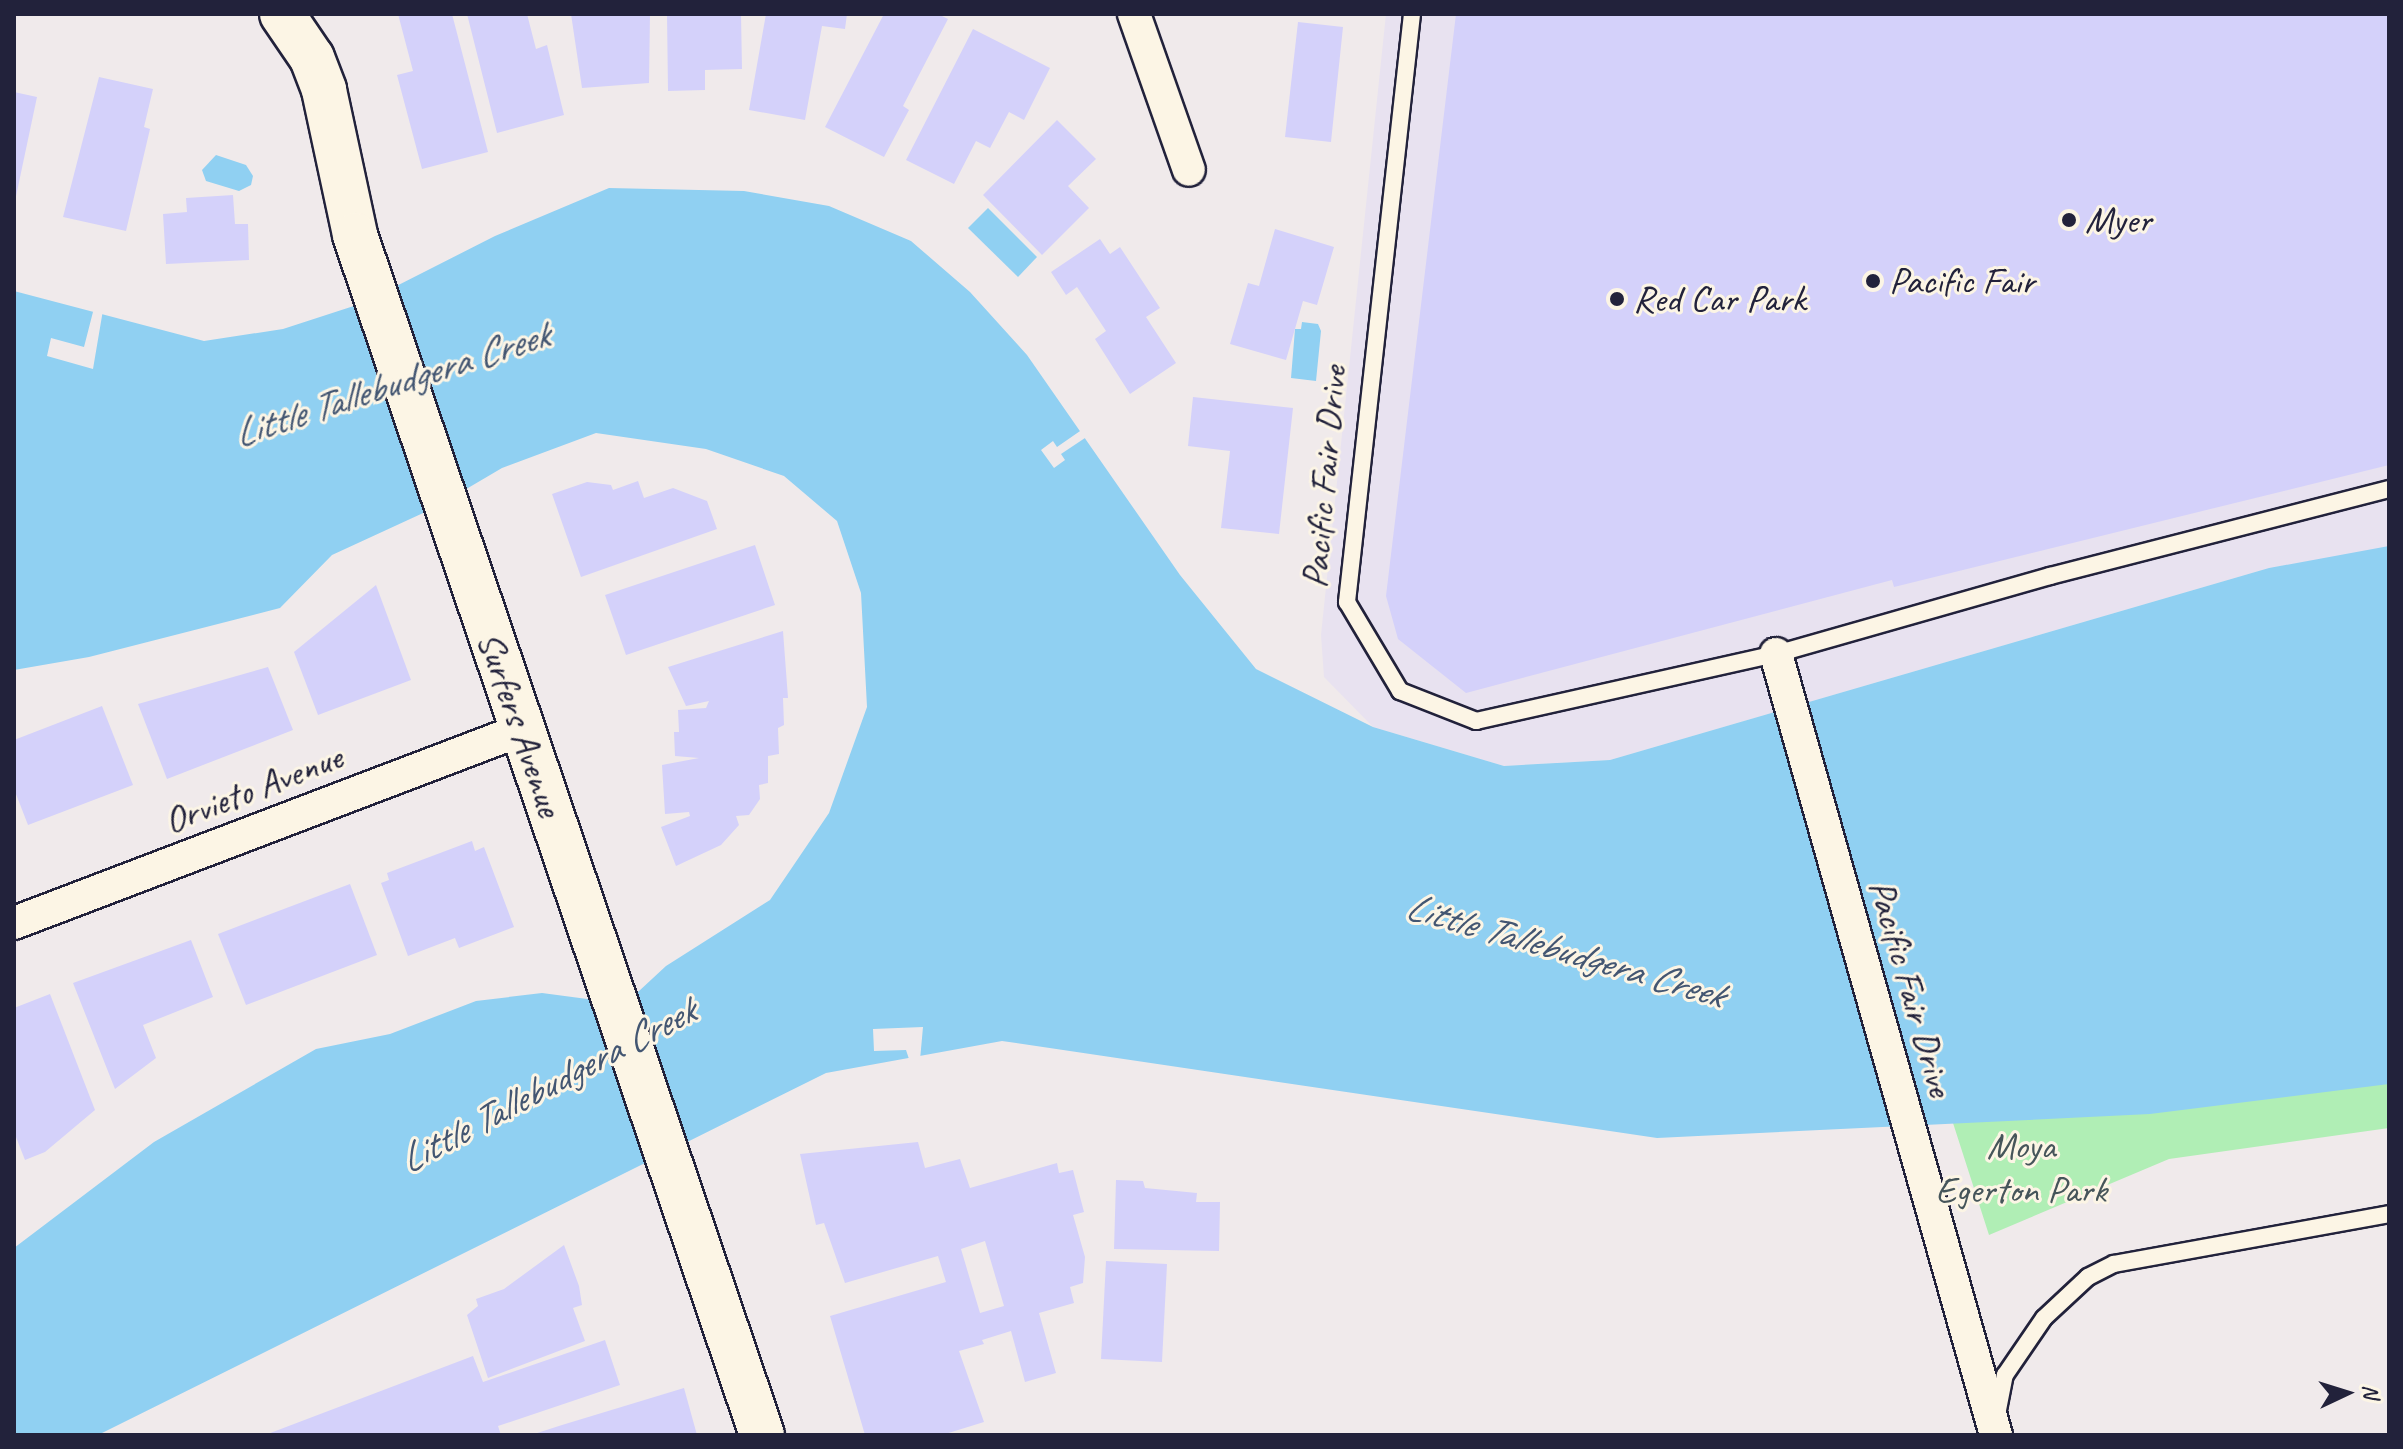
<!DOCTYPE html>
<html>
<head>
<meta charset="utf-8">
<style>
	body { margin:0 }
	#map { position:relative; width:2403px; height:1449px; overflow:hidden; background:#f0eaeb; font-family:Caveat,sans-serif }
	div>[style] { position:absolute }
	.built>* { inset:0; background:#e8e2f0 }
	.green>* { inset:0; background:#b0eeb5 }
	.water>* { inset:0; background:#90d0f2 }
	.pier>* { inset:0; background:#f0eaeb }
	.building>* { inset:0; background:#d4d1fa }
	.roads { filter:drop-shadow(2px 0 #22223b) drop-shadow(-2px 0 #22223b) drop-shadow(0 2px #22223b) drop-shadow(0 -2px #22223b) }
	.lane>* { height:16px; margin:-8px; padding:0 8px; transform-origin:8px; border-radius:8px; background:#fcf5e5 }
	.street>* { height:32px; margin:-16px; padding:0 16px; transform-origin:16px; border-radius:16px; background:#fcf5e5 }
	.secondary>* { height:44px; margin:-22px; padding:0 22px; transform-origin:22px; border-radius:22px; background:#fcf5e5 }
	.dots>* { width:22px; height:22px; translate:-50% -50%; box-sizing:border-box; border:4px solid #fcf5e5; border-radius:50% }
	span { translate:-50% -50%; white-space:nowrap; text-align:center; line-height:1.15; -webkit-text-stroke:6px #fcf5e5; paint-order:stroke }
	.poi-label { font-size:38px; color:#22223b }
	.left { translate:0 -50%; text-align:left }
	.street-label { font-size:38px; color:#22223b }
	.park-label { font-size:38px; color:#46555a }
	.water-label { font-size:40px; color:#435672; font-style:italic }
	.frame { position:absolute; inset:0; border:16px solid #22223b; pointer-events:none }
	.north { position:absolute; left:2307px; top:1353px; width:80px; height:80px; -webkit-text-stroke:6px #fcf5e5; paint-order:stroke; rotate:86deg; font-size:22px; font-weight:700; line-height:32px; text-align:center; color:#22223b }
	.north::after { content:''; display:block; margin:auto; width:28px; height:36px; background:#22223b; clip-path:polygon(50% 0,100% 100%,50% 72%,0 100%) }
</style>
</head>
<body>
<div id="map">
	<div class="built">
		<div style="clip-path:polygon(1386px 14px,2389px 14px,2389px 548px,2269px 568px,1610px 760px,1504px 766px,1373px 727px,1324px 677px,1321px 635px)"></div>
	</div>
	<div class="green">
		<div style="clip-path:polygon(2389px 1082px,2389px 1128px,2169px 1159px,1989px 1235px,1953px 1123px)"></div>
	</div>
	<div class="water">
		<div style="clip-path:polygon(216px 155px,246px 165px,253px 176px,251px 185px,239px 191px,206px 181px,202px 170px)"></div>
		<div style="clip-path:polygon(609px 188px,744px 191px,829px 206px,911px 241px,970px 292px,1027px 355px,1180px 575px,1256px 669px,1373px 727px,1504px 766px,1610px 760px,2269px 568px,2389px 546px,2389px 1084px,2150px 1114px,1657px 1138px,1002px 1041px,826px 1073px,98px 1435px,14px 1435px,14px 1248px,154px 1142px,316px 1049px,390px 1034px,476px 1001px,542px 993px,625px 1004px,666px 966px,770px 900px,829px 813px,867px 707px,861px 593px,837px 521px,784px 476px,706px 449px,596px 433px,502px 468px,434px 508px,332px 555px,280px 608px,89px 657px,14px 670px,14px 291px,204px 341px,283px 329px,363px 303px,495px 236px)"></div>
		<div style="clip-path:polygon(988px 208px,1037px 257px,1018px 277px,968px 228px)"></div>
		<div style="clip-path:polygon(1302px 322px,1318px 324px,1321px 331px,1316px 381px,1291px 378px,1295px 329px,1301px 329px)"></div>
	</div>
	<div class="pier">
		<div style="clip-path:polygon(94px 308px,103px 310px,93px 369px,47px 356px,51px 338px,84px 347px)"></div>
		<div style="clip-path:polygon(1083px 429px,1088px 436px,1061px 454px,1065px 460px,1054px 468px,1041px 450px,1053px 441px,1057px 447px)"></div>
		<div style="clip-path:polygon(923px 1027px,920px 1060px,910px 1062px,906px 1050px,874px 1051px,873px 1029px)"></div>
	</div>
	<div class="building">
		<div style="clip-path:polygon(398px 14px,452px 14px,488px 152px,422px 169px,397px 75px,413px 71px)"></div>
		<div style="clip-path:polygon(467px 14px,527px 14px,536px 49px,547px 45px,564px 115px,497px 133px)"></div>
		<div style="clip-path:polygon(571px 14px,650px 14px,649px 83px,582px 88px)"></div>
		<div style="clip-path:polygon(667px 14px,741px 14px,742px 69px,705px 70px,705px 90px,668px 91px)"></div>
		<div style="clip-path:polygon(766px 14px,847px 14px,845px 29px,822px 26px,805px 120px,749px 110px)"></div>
		<div style="clip-path:polygon(884px 14px,938px 14px,948px 19px,903px 106px,909px 110px,884px 157px,825px 127px)"></div>
		<div style="clip-path:polygon(1456px 14px,2389px 14px,2389px 465px,1894px 587px,1892px 580px,1466px 693px,1398px 639px,1386px 596px)"></div>
		<div style="clip-path:polygon(1298px 22px,1343px 27px,1331px 142px,1285px 137px)"></div>
		<div style="clip-path:polygon(973px 29px,1050px 68px,1024px 120px,1009px 112px,990px 148px,976px 141px,954px 184px,906px 160px)"></div>
		<div style="clip-path:polygon(99px 77px,153px 89px,144px 127px,150px 129px,126px 231px,63px 217px)"></div>
		<div style="clip-path:polygon(14px 92px,37px 97px,15px 201px,14px 201px)"></div>
		<div style="clip-path:polygon(1057px 120px,1096px 159px,1068px 186px,1089px 208px,1042px 255px,983px 195px)"></div>
		<div style="clip-path:polygon(233px 195px,235px 224px,248px 224px,249px 260px,166px 264px,163px 214px,187px 212px,186px 198px)"></div>
		<div style="clip-path:polygon(1275px 229px,1334px 247px,1317px 305px,1303px 301px,1286px 360px,1230px 344px,1248px 283px,1259px 286px)"></div>
		<div style="clip-path:polygon(1100px 239px,1110px 254px,1120px 247px,1160px 308px,1146px 317px,1176px 363px,1130px 394px,1095px 339px,1106px 331px,1077px 287px,1066px 295px,1051px 272px)"></div>
		<div style="clip-path:polygon(1193px 397px,1293px 408px,1279px 534px,1221px 528px,1230px 451px,1188px 446px)"></div>
		<div style="clip-path:polygon(638px 481px,644px 498px,673px 488px,707px 501px,717px 529px,581px 577px,552px 494px,587px 482px,611px 485px,613px 490px)"></div>
		<div style="clip-path:polygon(755px 545px,775px 605px,626px 655px,605px 595px)"></div>
		<div style="clip-path:polygon(376px 585px,411px 680px,318px 715px,294px 652px)"></div>
		<div style="clip-path:polygon(783px 631px,788px 698px,783px 698px,784px 725px,778px 728px,779px 754px,768px 756px,768px 783px,759px 785px,760px 799px,749px 815px,736px 816px,739px 825px,721px 845px,676px 866px,661px 827px,690px 816px,689px 812px,665px 814px,662px 765px,699px 758px,675px 756px,674px 732px,679px 732px,678px 710px,706px 708px,709px 701px,686px 706px,668px 667px)"></div>
		<div style="clip-path:polygon(268px 667px,293px 730px,167px 779px,138px 704px)"></div>
		<div style="clip-path:polygon(102px 706px,133px 785px,28px 825px,14px 789px,14px 740px)"></div>
		<div style="clip-path:polygon(472px 841px,475px 851px,484px 847px,514px 927px,459px 948px,455px 938px,408px 956px,381px 883px,389px 880px,387px 873px)"></div>
		<div style="clip-path:polygon(350px 884px,377px 955px,246px 1005px,218px 934px)"></div>
		<div style="clip-path:polygon(191px 940px,213px 997px,143px 1025px,156px 1058px,115px 1089px,73px 983px)"></div>
		<div style="clip-path:polygon(50px 994px,95px 1110px,45px 1152px,25px 1160px,14px 1132px,14px 1008px)"></div>
		<div style="clip-path:polygon(evenodd,918px 1142px,925px 1168px,960px 1159px,970px 1188px,1057px 1163px,1059px 1173px,1073px 1170px,1084px 1212px,1073px 1215px,1085px 1257px,1083px 1283px,1070px 1287px,1074px 1303px,1039px 1313px,1056px 1373px,1025px 1382px,1011px 1331px,982px 1340px,984px 1344px,959px 1351px,984px 1422px,942px 1435px,865px 1435px,830px 1316px,946px 1282px,938px 1256px,845px 1283px,824px 1223px,816px 1225px,800px 1154px,918px 1142px,985px 1241px,1004px 1306px,980px 1313px,961px 1249px,985px 1241px)"></div>
		<div style="clip-path:polygon(1116px 1180px,1143px 1181px,1145px 1188px,1197px 1193px,1196px 1202px,1220px 1202px,1219px 1251px,1114px 1249px)"></div>
		<div style="clip-path:polygon(564px 1245px,579px 1286px,582px 1305px,573px 1308px,585px 1341px,488px 1378px,467px 1315px,478px 1306px,476px 1299px,504px 1289px)"></div>
		<div style="clip-path:polygon(1106px 1261px,1167px 1264px,1162px 1362px,1101px 1359px)"></div>
		<div style="clip-path:polygon(605px 1340px,620px 1385px,498px 1426px,501px 1435px,265px 1435px,473px 1356px,483px 1382px)"></div>
		<div style="clip-path:polygon(684px 1388px,697px 1435px,531px 1435px,562px 1425px)"></div>
	</div>
	<div class="roads">
		<div class="lane">
			<div style="left:1412px;top:14px;width:592px;rotate:96.31deg"></div>
			<div style="left:1347px;top:602px;width:104px;rotate:59.2deg"></div>
			<div style="left:1400px;top:691px;width:82px;rotate:21.5deg"></div>
			<div style="left:1476px;top:721px;width:307px;rotate:-12.6deg"></div>
			<div style="left:1776px;top:654px;width:285px;rotate:-15.9deg"></div>
			<div style="left:2050px;top:576px;width:350px;rotate:-14.4deg"></div>
			<div style="left:1998px;top:1410px;width:36px;rotate:-79deg"></div>
			<div style="left:2005px;top:1375px;width:69px;rotate:-55.6deg"></div>
			<div style="left:2044px;top:1318px;width:60px;rotate:-43deg"></div>
			<div style="left:2088px;top:1277px;width:29px;rotate:-27deg"></div>
			<div style="left:2114px;top:1264px;width:280px;rotate:-10.3deg"></div>
		</div>
		<div class="street">
			<div style="left:1134px;top:14px;width:165px;rotate:70.6deg"></div>
			<div style="left:1776px;top:654px;width:811px;rotate:74.27deg"></div>
			<div style="left:14px;top:923px;width:542px;rotate:-20.84deg"></div>
		</div>
		<div class="secondary">
			<div style="left:282px;top:14px;width:53px;rotate:55.7deg"></div>
			<div style="left:312px;top:58px;width:34px;rotate:69deg"></div>
			<div style="left:324px;top:90px;width:148px;rotate:77.9deg"></div>
			<div style="left:355px;top:235px;width:1267px;rotate:71.26deg"></div>
		</div>
	</div>
	<div class="dots">
		<div style="left:2069px;top:220px;background:#22223b"></div>
		<div style="left:1873px;top:281px;background:#22223b"></div>
		<div style="left:1617px;top:299px;background:#22223b"></div>
	</div>
	<div class="poi-label">
		<span class="left" style="left:2085px;top:220px">Myer</span>
		<span class="left" style="left:1889px;top:281px">Pacific Fair</span>
		<span class="left" style="left:1633px;top:299px">Red Car Park</span>
	</div>
	<div class="street-label">
		<span style="left:1324px;top:477px;rotate:-85deg">Pacific Fair Drive</span>
		<span style="left:520px;top:724px;rotate:71deg">Surfers Avenue</span>
		<span style="left:253px;top:789px;rotate:-21deg">Orvieto Avenue</span>
		<span style="left:1911px;top:988px;rotate:74deg">Pacific Fair Drive</span>
	</div>
	<div class="park-label">
		<span style="left:2021px;top:1168px">Moya<br>Egerton Park</span>
	</div>
	<div class="water-label">
		<span style="left:391px;top:384px;rotate:-18deg">Little Tallebudgera Creek</span>
		<span style="left:1565px;top:950px;rotate:16deg">Little Tallebudgera Creek</span>
		<span style="left:547px;top:1085px;rotate:-28deg">Little Tallebudgera Creek</span>
	</div>
	<div class="frame"></div>
	<div class="north">N</div>
</div>
</body>
</html>
